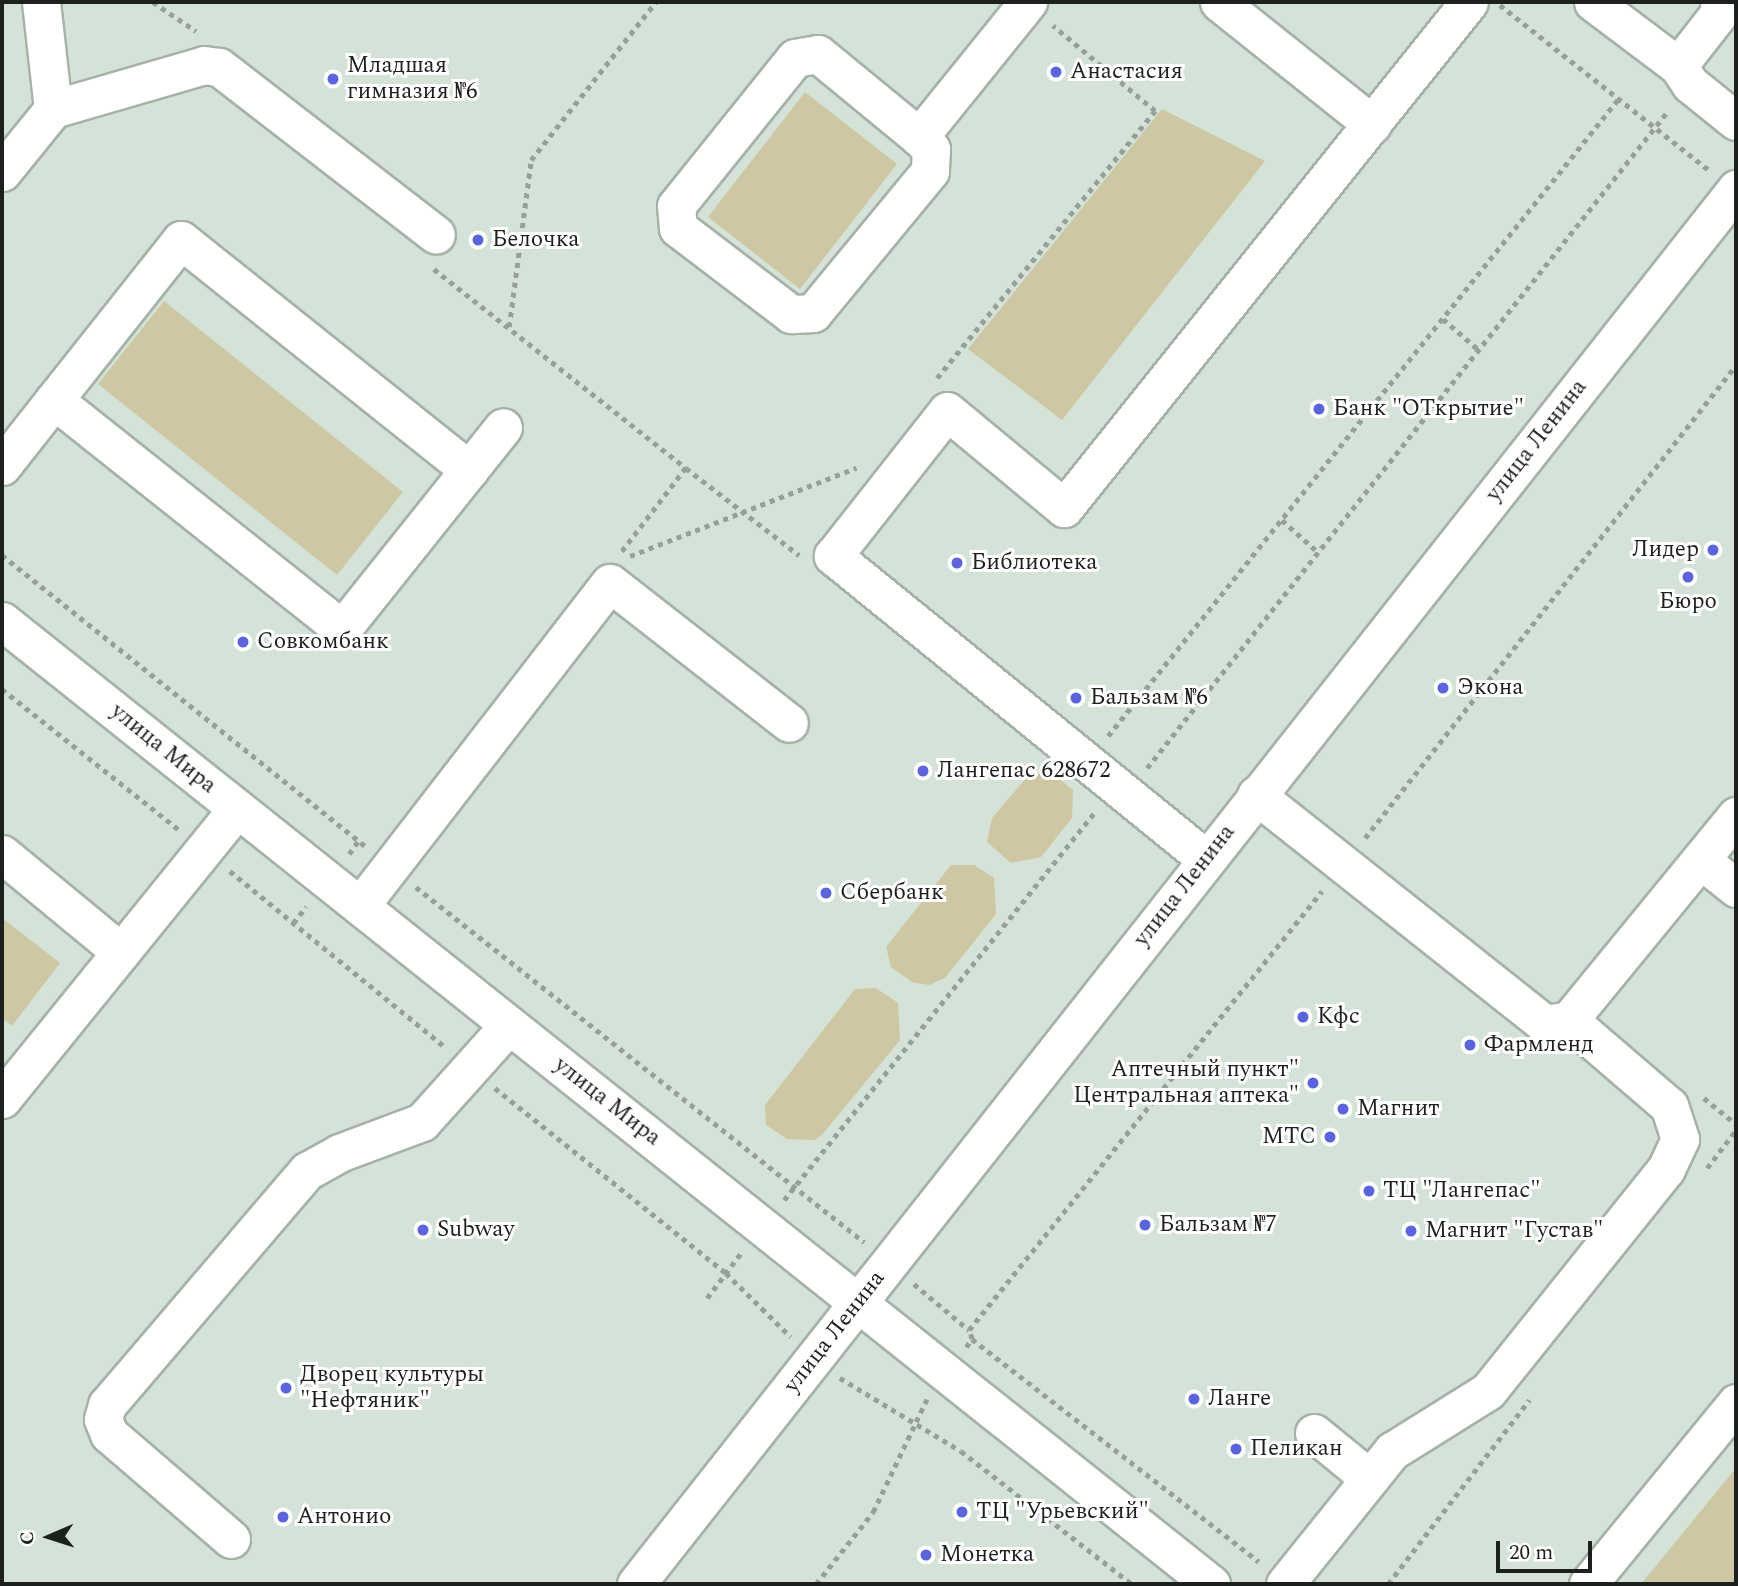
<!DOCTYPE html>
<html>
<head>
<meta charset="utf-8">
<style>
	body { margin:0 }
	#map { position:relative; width:1738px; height:1586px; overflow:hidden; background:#d5e2d7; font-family:Spectral,serif }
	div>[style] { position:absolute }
	.green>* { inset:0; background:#cdc7a4 }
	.path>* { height:4.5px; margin-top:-2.25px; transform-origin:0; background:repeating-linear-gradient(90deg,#96a098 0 5px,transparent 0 10px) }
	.roads { filter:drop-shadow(2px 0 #a6b2a7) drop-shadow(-2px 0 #a6b2a7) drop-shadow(0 2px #a6b2a7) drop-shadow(0 -2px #a6b2a7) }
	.minor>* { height:37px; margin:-18.5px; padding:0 18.5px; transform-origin:18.5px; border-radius:18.5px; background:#fff }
	.dots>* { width:19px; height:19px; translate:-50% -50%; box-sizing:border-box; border:4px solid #fff; border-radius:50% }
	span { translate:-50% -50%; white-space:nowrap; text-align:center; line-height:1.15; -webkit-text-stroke:6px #fff; paint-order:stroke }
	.poi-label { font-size:23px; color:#1d211d }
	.left { translate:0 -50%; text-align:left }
	.right { translate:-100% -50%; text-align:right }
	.street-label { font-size:23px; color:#1d211d }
	.frame { position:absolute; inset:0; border:4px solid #1d211d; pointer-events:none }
	.north { position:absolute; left:14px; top:1502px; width:70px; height:70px; -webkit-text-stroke:5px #fff; paint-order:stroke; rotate:267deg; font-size:19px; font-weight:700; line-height:28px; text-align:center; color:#1d211d }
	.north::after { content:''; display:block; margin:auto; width:24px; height:32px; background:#1d211d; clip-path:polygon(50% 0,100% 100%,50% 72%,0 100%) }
	.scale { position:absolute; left:1496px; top:1541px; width:96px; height:32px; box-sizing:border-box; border:4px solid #1d211d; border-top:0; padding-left:9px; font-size:21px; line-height:24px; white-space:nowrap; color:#1d211d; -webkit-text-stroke:5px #fff; paint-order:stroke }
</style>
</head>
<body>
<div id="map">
	<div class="green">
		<div style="clip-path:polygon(805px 92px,897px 164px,800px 289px,708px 217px)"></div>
		<div style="clip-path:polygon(1162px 109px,1265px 161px,1062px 420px,968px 349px)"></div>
		<div style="clip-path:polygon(164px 301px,403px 492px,337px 575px,98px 384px)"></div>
		<div style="clip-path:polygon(1049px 771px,1073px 790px,1072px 818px,1041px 857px,1011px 863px,987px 842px,992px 818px,1027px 777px)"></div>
		<div style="clip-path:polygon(951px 865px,974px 865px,994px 878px,996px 914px,945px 978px,929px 985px,912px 982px,891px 967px,886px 947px)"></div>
		<div style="clip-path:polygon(2px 918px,60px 963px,12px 1026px,2px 1018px)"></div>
		<div style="clip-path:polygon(876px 988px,898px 1003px,900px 1040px,822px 1135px,814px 1140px,787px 1139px,766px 1125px,765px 1105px,855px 989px)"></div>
		<div style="clip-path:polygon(1736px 1468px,1736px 1584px,1641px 1584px)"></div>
	</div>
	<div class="path">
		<div style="left:153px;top:2px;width:52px;rotate:34deg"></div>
		<div style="left:1500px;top:5px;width:265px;rotate:38.3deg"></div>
		<div style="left:434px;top:269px;width:321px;rotate:38.3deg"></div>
		<div style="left:686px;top:468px;width:107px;rotate:127.4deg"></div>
		<div style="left:1443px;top:319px;width:48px;rotate:40.7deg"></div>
		<div style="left:509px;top:327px;width:168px;rotate:-82.5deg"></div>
		<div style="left:531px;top:160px;width:201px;rotate:-51.7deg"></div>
		<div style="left:937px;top:378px;width:345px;rotate:-50.8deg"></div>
		<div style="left:1155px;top:111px;width:133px;rotate:-140.2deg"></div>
		<div style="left:686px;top:468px;width:143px;rotate:37.6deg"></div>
		<div style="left:1282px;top:520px;width:48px;rotate:41.6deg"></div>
		<div style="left:2px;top:555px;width:465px;rotate:38.7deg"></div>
		<div style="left:630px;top:556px;width:243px;rotate:-21.3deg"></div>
		<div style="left:2px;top:689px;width:226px;rotate:38.5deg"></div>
		<div style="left:1108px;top:736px;width:819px;rotate:-51.3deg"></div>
		<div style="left:1147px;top:768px;width:839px;rotate:-51.59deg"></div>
		<div style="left:1365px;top:838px;width:601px;rotate:-51.89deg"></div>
		<div style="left:349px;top:854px;width:16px;rotate:-55deg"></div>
		<div style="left:230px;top:871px;width:278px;rotate:39.3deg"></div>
		<div style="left:416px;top:887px;width:572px;rotate:38.39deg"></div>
		<div style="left:293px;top:923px;width:21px;rotate:-51deg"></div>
		<div style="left:495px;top:1088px;width:296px;rotate:38.7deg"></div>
		<div style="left:726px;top:1273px;width:91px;rotate:44.6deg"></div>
		<div style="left:1704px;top:1098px;width:41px;rotate:39.1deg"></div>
		<div style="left:1707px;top:1168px;width:48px;rotate:-52.7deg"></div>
		<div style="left:784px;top:1200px;width:499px;rotate:-51.3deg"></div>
		<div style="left:914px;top:1284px;width:72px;rotate:39.9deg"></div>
		<div style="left:707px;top:1298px;width:56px;rotate:-52.9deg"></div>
		<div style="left:972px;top:1339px;width:363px;rotate:37.8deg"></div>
		<div style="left:966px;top:1347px;width:10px;rotate:-53deg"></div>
		<div style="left:972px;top:1339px;width:9px;rotate:-108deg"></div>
		<div style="left:969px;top:1330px;width:563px;rotate:-51.2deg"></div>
		<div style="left:840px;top:1378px;width:141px;rotate:31.1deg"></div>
		<div style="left:961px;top:1451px;width:217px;rotate:37.9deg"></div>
		<div style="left:816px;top:1584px;width:92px;rotate:-51.6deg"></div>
		<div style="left:873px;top:1512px;width:125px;rotate:-64.5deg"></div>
		<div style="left:1388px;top:1584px;width:232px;rotate:-52.5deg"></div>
	</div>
	<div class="roads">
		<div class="minor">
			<div style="left:1219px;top:2px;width:196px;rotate:38.6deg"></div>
			<div style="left:1593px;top:2px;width:106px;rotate:37deg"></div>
			<div style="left:1678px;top:66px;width:22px;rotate:56deg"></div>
			<div style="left:1690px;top:84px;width:59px;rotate:38.8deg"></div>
			<div style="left:818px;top:54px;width:131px;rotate:39.4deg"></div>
			<div style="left:919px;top:137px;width:17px;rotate:45deg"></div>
			<div style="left:931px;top:149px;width:22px;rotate:93deg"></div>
			<div style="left:930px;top:171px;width:184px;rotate:129.5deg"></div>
			<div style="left:813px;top:313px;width:22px;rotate:177deg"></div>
			<div style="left:791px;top:314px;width:142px;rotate:-142.7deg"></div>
			<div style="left:678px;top:228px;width:22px;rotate:-95deg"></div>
			<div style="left:676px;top:206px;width:190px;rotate:-51.2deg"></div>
			<div style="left:795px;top:58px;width:23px;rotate:-10deg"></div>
			<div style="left:1678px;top:66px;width:68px;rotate:-52.1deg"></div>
			<div style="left:1720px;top:12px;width:10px;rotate:-96deg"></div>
			<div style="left:53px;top:109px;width:157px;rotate:-16.2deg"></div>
			<div style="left:204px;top:65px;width:15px;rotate:8deg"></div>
			<div style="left:219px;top:67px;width:274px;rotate:37.7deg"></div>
			<div style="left:919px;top:137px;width:174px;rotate:-51.1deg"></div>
			<div style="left:2px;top:172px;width:81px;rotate:-51deg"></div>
			<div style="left:53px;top:109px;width:108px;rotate:-96.4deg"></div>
			<div style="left:54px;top:400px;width:204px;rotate:-51.6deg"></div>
			<div style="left:181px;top:240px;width:369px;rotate:38.6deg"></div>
			<div style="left:2px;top:466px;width:84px;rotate:-51.8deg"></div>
			<div style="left:54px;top:400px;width:368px;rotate:38.5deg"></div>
			<div style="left:342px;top:629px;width:258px;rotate:-51.4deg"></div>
			<div style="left:2px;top:621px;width:1546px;rotate:38.54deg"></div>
			<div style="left:1256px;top:795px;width:369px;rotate:38.4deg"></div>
			<div style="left:1545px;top:1024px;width:24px;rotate:-9deg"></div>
			<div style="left:1569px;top:1020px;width:264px;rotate:-50.7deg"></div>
			<div style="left:2px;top:854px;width:154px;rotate:39.5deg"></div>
			<div style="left:1206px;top:859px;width:481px;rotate:-140.9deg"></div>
			<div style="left:833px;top:556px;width:184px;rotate:-51.8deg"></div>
			<div style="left:947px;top:411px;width:152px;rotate:39.7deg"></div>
			<div style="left:1064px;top:508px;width:648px;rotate:-51.33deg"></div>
			<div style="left:1701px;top:860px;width:45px;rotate:38.7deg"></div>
			<div style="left:360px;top:906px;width:408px;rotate:-52.3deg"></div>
			<div style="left:610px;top:583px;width:227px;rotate:38deg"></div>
			<div style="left:2px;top:1099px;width:373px;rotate:-51deg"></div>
			<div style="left:1314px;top:1433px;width:71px;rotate:39.3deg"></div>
			<div style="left:231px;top:1539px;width:161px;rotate:-139.3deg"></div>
			<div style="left:109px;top:1434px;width:16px;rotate:-112deg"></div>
			<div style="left:103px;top:1419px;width:15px;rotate:-74deg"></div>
			<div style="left:107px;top:1405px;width:308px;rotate:-49.5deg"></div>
			<div style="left:307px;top:1171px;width:37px;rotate:-29deg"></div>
			<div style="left:339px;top:1153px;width:89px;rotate:-20.5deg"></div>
			<div style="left:422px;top:1122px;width:130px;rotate:-48.1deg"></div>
			<div style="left:636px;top:1584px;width:1777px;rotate:-51.74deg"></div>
			<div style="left:1285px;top:1584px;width:171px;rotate:-51.2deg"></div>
			<div style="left:1392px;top:1451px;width:113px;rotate:-32deg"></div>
			<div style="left:1488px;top:1391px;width:285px;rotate:-51.3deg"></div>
			<div style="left:1666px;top:1169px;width:33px;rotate:-65deg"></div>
			<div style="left:1680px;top:1139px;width:35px;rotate:-108deg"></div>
			<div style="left:1669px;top:1106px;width:132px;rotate:-139.3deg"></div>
			<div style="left:1588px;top:1584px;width:234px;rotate:-50.7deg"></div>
		</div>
	</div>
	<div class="dots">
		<div style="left:1056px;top:72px;background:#5b64db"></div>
		<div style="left:333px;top:79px;background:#5b64db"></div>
		<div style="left:478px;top:240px;background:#5b64db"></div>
		<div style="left:1319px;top:409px;background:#5b64db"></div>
		<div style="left:1713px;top:550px;background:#5b64db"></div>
		<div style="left:957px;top:563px;background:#5b64db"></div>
		<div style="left:1688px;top:577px;background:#5b64db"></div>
		<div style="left:243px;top:642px;background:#5b64db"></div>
		<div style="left:1443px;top:688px;background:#5b64db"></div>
		<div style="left:1076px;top:698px;background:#5b64db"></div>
		<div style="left:923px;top:771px;background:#5b64db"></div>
		<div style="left:826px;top:893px;background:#5b64db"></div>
		<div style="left:1303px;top:1017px;background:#5b64db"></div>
		<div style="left:1470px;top:1045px;background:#5b64db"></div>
		<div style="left:1313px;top:1083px;background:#5b64db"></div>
		<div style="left:1343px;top:1109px;background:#5b64db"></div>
		<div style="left:1330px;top:1137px;background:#5b64db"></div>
		<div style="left:1369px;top:1191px;background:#5b64db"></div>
		<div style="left:1145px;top:1225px;background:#5b64db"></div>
		<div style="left:423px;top:1230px;background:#5b64db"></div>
		<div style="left:1411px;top:1231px;background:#5b64db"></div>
		<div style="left:286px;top:1388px;background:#5b64db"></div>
		<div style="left:1194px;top:1399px;background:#5b64db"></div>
		<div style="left:1236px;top:1449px;background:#5b64db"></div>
		<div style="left:962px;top:1512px;background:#5b64db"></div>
		<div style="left:283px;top:1517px;background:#5b64db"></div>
		<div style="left:926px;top:1555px;background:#5b64db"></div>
	</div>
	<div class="poi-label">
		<span class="left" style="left:347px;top:79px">Младшая<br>гимназия №6</span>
		<span class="left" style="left:1070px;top:72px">Анастасия</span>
		<span class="left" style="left:492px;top:240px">Белочка</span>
		<span class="left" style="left:1333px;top:409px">Банк "ОТкрытие"</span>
		<span class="right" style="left:1699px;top:550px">Лидер</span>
		<span class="left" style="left:971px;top:563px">Библиотека</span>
		<span style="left:1688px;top:602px">Бюро</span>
		<span class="left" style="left:257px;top:642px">Совкомбанк</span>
		<span class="left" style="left:1457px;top:688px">Экона</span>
		<span class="left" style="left:1090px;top:698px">Бальзам №6</span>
		<span class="left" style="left:937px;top:771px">Лангепас 628672</span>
		<span class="left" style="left:840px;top:893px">Сбербанк</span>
		<span class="left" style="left:1317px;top:1017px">Кфс</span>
		<span class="left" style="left:1484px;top:1045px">Фармленд</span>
		<span class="right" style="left:1299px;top:1083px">Аптечный пункт"<br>Центральная аптека"</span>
		<span class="left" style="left:1357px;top:1109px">Магнит</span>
		<span class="right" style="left:1316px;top:1137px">МТС</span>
		<span class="left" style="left:1383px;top:1191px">ТЦ "Лангепас"</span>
		<span class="left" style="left:1159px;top:1225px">Бальзам №7</span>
		<span class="left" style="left:437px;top:1230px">Subway</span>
		<span class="left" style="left:1425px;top:1231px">Магнит "Густав"</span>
		<span class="left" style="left:300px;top:1388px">Дворец культуры<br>"Нефтяник"</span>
		<span class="left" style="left:1208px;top:1399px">Ланге</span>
		<span class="left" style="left:1250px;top:1449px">Пеликан</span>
		<span class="left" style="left:976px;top:1512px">ТЦ "Урьевский"</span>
		<span class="left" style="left:297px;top:1517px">Антонио</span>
		<span class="left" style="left:940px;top:1555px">Монетка</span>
	</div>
	<div class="street-label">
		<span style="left:1537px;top:441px;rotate:-52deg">улица Ленина</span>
		<span style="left:163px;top:749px;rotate:39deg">улица Мира</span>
		<span style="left:1185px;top:886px;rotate:-52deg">улица Ленина</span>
		<span style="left:607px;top:1102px;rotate:38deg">улица Мира</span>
		<span style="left:835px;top:1332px;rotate:-52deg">улица Ленина</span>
	</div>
	<div class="frame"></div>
	<div class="north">С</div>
	<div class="scale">20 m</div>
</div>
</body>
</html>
